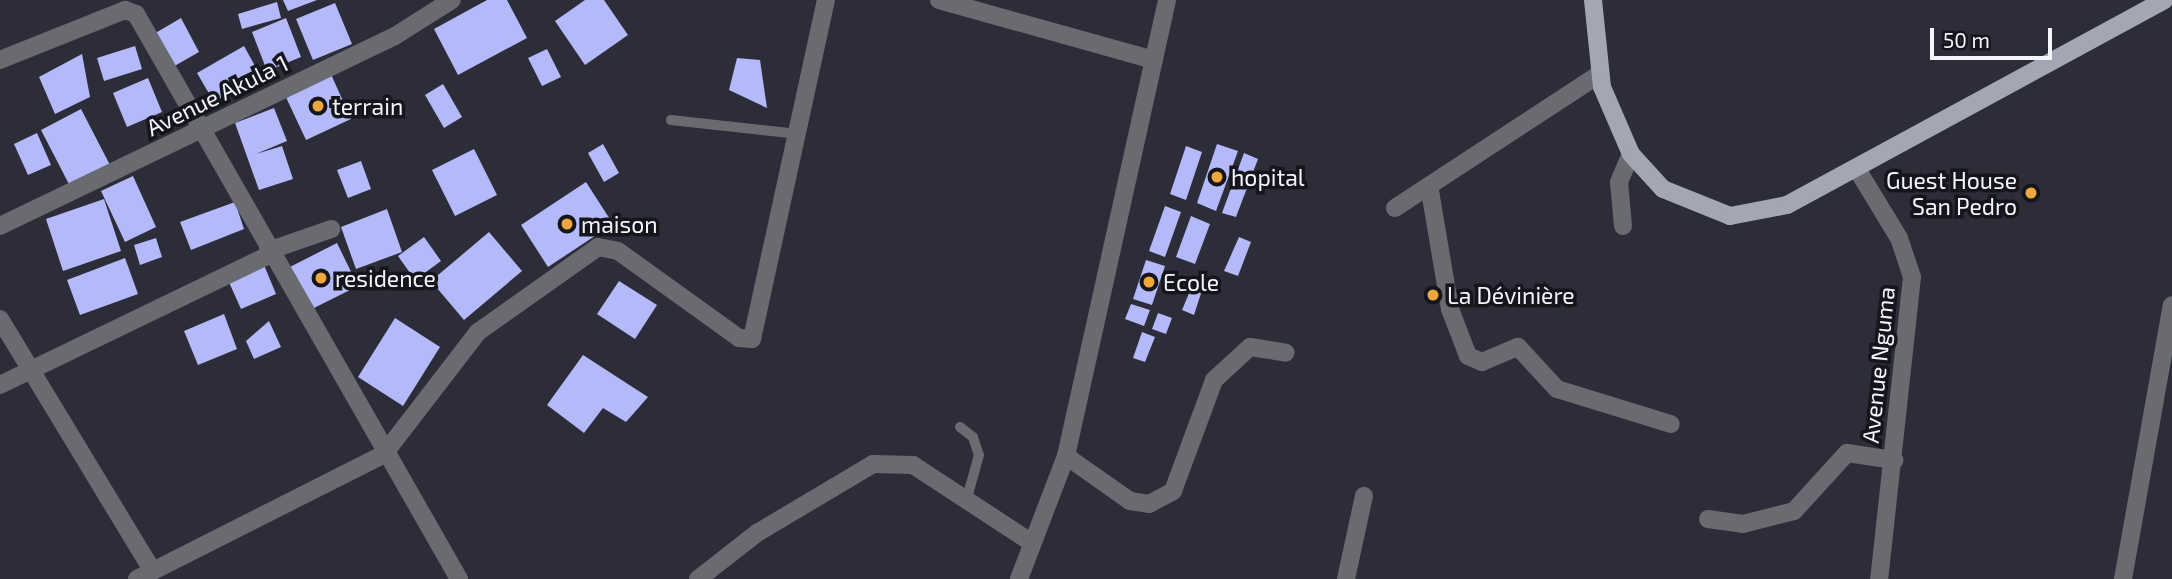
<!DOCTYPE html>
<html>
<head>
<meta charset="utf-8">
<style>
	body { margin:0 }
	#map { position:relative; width:2172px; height:579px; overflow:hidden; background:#2c2d39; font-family:"Exo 2",sans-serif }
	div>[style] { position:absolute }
	.building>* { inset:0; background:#b4b9fa }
	.lane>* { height:10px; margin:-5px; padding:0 5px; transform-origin:5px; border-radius:5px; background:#6a6b71 }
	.street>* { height:18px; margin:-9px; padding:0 9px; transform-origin:9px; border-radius:9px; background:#6a6b71 }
	.primary>* { height:18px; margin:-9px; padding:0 9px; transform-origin:9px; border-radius:9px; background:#a5a6b3 }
	.dots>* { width:19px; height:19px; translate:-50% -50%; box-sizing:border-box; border:4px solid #15161b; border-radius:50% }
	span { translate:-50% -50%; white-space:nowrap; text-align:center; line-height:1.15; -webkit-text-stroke:7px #15161b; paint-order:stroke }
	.street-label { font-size:23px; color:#f3f4fc }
	.poi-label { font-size:23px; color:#f3f4fc }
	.left { translate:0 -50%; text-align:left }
	.right { translate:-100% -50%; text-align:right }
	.scale { position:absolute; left:1930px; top:28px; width:122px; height:32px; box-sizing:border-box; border:4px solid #f3f4fc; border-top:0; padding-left:9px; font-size:21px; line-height:24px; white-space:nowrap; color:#f3f4fc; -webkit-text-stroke:5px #15161b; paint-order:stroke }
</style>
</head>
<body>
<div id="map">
	<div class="building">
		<div style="clip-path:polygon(283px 0,317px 0,288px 11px)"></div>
		<div style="clip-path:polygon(487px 0,507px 0,527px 38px,458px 75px,434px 29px)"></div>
		<div style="clip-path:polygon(585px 0,604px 0,628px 35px,585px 65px,555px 21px)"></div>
		<div style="clip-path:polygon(277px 2px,281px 18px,242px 29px,238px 14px)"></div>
		<div style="clip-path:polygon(335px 3px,352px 44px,313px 60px,296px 19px)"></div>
		<div style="clip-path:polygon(181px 18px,199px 52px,171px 68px,152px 35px)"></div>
		<div style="clip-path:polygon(286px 18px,301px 57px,267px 71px,252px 32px)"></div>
		<div style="clip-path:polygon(135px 46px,142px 69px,104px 81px,97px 58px)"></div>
		<div style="clip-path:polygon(244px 46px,260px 75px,214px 102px,197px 73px)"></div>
		<div style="clip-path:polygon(547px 49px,561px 77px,542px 86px,528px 58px)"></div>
		<div style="clip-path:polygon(82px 54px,90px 97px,55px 114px,39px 77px)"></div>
		<div style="clip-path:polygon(737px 58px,760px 60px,767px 108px,729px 90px)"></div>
		<div style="clip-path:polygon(330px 72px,351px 119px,306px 140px,284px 93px)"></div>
		<div style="clip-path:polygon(148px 78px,162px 112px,127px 127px,113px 93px)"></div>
		<div style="clip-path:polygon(443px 84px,462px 117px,444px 128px,425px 95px)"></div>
		<div style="clip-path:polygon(274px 108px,287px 141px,256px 154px,282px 146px,293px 179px,259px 190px,235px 123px)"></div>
		<div style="clip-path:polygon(81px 109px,111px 167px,71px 188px,41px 130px)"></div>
		<div style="clip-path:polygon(37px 133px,51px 165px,28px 175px,14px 144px)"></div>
		<div style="clip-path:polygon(603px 144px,619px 173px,604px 182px,588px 153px)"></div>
		<div style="clip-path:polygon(1217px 144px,1238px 151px,1216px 211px,1197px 203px)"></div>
		<div style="clip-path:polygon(1186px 146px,1202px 152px,1186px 200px,1170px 194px)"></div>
		<div style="clip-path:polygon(474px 149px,497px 195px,455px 216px,432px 170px)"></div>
		<div style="clip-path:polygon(1244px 153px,1258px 159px,1236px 217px,1222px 213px)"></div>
		<div style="clip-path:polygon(361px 161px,371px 189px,348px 198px,337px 170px)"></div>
		<div style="clip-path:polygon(133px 176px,156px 227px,125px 242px,101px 191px)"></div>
		<div style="clip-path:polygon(586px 182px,613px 224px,548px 267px,521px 225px)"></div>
		<div style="clip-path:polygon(104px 199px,121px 251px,63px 271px,46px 219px)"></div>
		<div style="clip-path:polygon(235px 202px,244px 229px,191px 250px,180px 222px)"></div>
		<div style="clip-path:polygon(1165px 206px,1181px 212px,1165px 257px,1149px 251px)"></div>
		<div style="clip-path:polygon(387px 209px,402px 252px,356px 269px,341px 227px)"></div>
		<div style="clip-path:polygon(1191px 216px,1210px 224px,1195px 264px,1176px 257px)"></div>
		<div style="clip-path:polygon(489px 232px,522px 271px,464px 320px,431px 281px)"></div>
		<div style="clip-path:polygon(424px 237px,441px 261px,415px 280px,398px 256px)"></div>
		<div style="clip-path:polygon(1239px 237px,1251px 242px,1238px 276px,1224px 271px)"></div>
		<div style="clip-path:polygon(156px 238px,162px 257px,140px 265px,134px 245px)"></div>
		<div style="clip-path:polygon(337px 243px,358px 286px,306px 312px,284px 270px)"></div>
		<div style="clip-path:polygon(125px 258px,138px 294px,80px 315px,67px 280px)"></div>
		<div style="clip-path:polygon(1146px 260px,1165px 266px,1152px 305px,1133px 299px)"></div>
		<div style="clip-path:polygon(264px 265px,276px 294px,241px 309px,228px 280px)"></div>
		<div style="clip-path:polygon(1195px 279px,1205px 281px,1194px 315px,1182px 310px)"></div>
		<div style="clip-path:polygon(619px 281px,657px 305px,635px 339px,597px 314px)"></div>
		<div style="clip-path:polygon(1131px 304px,1150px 310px,1144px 326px,1125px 319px)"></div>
		<div style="clip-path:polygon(1158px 313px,1172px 318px,1166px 334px,1152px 329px)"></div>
		<div style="clip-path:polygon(224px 314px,237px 349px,198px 365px,184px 331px)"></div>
		<div style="clip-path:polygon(395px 318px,440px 347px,403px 406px,358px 377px)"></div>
		<div style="clip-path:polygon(269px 321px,281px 347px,254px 359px,246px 341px)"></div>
		<div style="clip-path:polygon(1142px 332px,1155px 337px,1145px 362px,1133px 358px)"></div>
		<div style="clip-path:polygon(583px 355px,648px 397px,626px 422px,603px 408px,584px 433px,547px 405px)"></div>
	</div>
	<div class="lane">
		<div style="left:671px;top:120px;width:128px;rotate:6.3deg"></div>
		<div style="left:960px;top:427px;width:16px;rotate:38deg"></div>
		<div style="left:973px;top:437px;width:19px;rotate:72deg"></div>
		<div style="left:979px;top:455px;width:45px;rotate:105.6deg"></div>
	</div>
	<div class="street">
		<div style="left:939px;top:0;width:223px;rotate:15.6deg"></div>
		<div style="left:0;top:60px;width:135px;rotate:-21.8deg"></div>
		<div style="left:125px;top:10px;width:12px;rotate:20deg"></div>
		<div style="left:136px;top:14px;width:651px;rotate:60.24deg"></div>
		<div style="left:1857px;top:169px;width:81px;rotate:58.7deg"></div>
		<div style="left:1899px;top:238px;width:41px;rotate:71.6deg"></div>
		<div style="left:1912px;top:277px;width:304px;rotate:96.2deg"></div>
		<div style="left:1430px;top:191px;width:120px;rotate:80.4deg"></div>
		<div style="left:1450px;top:309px;width:50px;rotate:69deg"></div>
		<div style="left:1468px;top:356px;width:15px;rotate:23deg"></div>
		<div style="left:1482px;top:362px;width:39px;rotate:-23deg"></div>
		<div style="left:1518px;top:347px;width:57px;rotate:47.1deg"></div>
		<div style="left:1557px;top:389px;width:119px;rotate:17.1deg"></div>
		<div style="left:1395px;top:208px;width:245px;rotate:-33.2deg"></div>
		<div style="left:0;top:226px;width:438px;rotate:-25.7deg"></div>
		<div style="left:395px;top:36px;width:67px;rotate:-32.3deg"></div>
		<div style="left:1623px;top:226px;width:44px;rotate:-95.2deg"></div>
		<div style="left:1619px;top:182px;width:30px;rotate:-67deg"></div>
		<div style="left:268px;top:251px;width:67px;rotate:-19.2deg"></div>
		<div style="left:0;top:319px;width:291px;rotate:58.8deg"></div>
		<div style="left:0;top:385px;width:299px;rotate:-25.8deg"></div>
		<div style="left:1066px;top:456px;width:78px;rotate:35.1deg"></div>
		<div style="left:1130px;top:501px;width:19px;rotate:9deg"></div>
		<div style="left:1149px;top:504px;width:27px;rotate:-28deg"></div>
		<div style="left:1173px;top:491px;width:118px;rotate:-69.7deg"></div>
		<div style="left:1214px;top:380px;width:49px;rotate:-42.5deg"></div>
		<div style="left:1250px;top:347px;width:36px;rotate:9deg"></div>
		<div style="left:1708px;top:519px;width:35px;rotate:8deg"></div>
		<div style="left:1743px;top:524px;width:53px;rotate:-14.3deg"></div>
		<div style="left:1794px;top:511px;width:79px;rotate:-47.6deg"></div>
		<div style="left:1847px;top:453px;width:48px;rotate:8.5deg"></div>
		<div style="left:137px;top:579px;width:277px;rotate:-26.8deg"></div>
		<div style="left:384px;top:454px;width:154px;rotate:-52.4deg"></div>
		<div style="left:478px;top:332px;width:147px;rotate:-35.3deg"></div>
		<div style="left:598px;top:247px;width:20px;rotate:11deg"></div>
		<div style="left:618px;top:251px;width:149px;rotate:35.7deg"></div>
		<div style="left:739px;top:338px;width:13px;rotate:4deg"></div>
		<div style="left:752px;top:339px;width:347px;rotate:-77.7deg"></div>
		<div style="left:698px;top:579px;width:75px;rotate:-37.9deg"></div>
		<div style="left:757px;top:533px;width:135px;rotate:-30.7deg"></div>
		<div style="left:873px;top:464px;width:40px;rotate:1.4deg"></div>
		<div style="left:913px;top:465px;width:142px;rotate:33.2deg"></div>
		<div style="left:1019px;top:579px;width:132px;rotate:-69.1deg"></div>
		<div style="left:1066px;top:456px;width:467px;rotate:-77.5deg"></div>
		<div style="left:1346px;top:579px;width:85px;rotate:-77.8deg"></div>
		<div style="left:2123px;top:579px;width:278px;rotate:-79.9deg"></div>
	</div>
	<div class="primary">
		<div style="left:1593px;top:0;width:87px;rotate:84.1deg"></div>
		<div style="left:1602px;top:87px;width:73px;rotate:66.6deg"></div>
		<div style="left:1631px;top:154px;width:47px;rotate:47.6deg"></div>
		<div style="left:1663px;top:189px;width:72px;rotate:21.9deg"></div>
		<div style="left:1730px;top:216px;width:58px;rotate:-10.9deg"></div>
		<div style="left:1787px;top:205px;width:429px;rotate:-28.5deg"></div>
	</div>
	<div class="dots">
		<div style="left:318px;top:106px;background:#f0a63f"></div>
		<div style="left:1217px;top:177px;background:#f0a63f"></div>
		<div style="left:2031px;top:193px;background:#f0a63f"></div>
		<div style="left:567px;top:224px;background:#f0a63f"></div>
		<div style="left:321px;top:278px;background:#f0a63f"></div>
		<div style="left:1149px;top:282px;background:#f0a63f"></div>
		<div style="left:1433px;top:295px;background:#f0a63f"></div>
	</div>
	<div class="street-label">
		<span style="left:217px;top:95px;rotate:-26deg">Avenue Akula 1</span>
		<span style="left:1878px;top:365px;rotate:-84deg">Avenue Nguma</span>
	</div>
	<div class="poi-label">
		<span class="left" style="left:332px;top:106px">terrain</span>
		<span class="left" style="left:1231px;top:177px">hopital</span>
		<span class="right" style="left:2017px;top:193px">Guest House<br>San Pedro</span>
		<span class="left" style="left:581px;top:224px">maison</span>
		<span class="left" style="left:335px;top:278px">residence</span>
		<span class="left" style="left:1163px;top:282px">Ecole</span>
		<span class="left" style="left:1447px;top:295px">La Dévinière</span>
	</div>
	<div class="scale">50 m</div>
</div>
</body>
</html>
